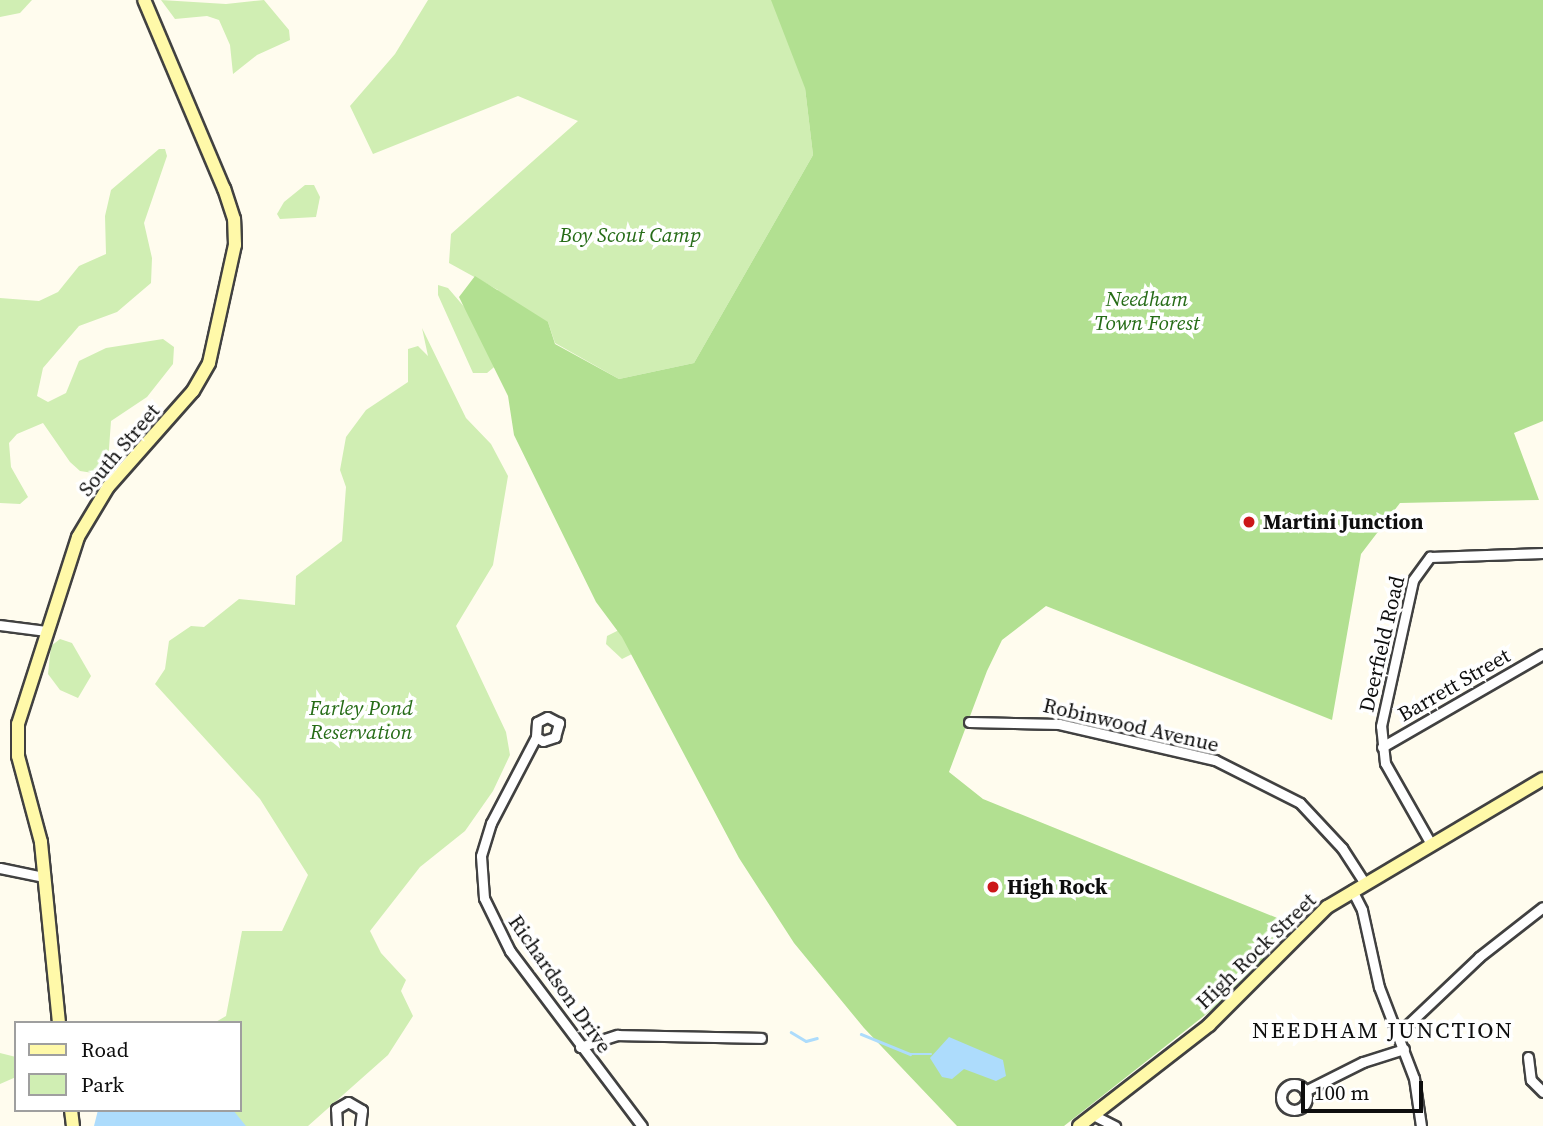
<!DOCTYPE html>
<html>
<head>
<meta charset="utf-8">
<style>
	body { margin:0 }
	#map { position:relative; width:1543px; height:1126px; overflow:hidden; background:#fffcee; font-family:"Source Serif 4",serif }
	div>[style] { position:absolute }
	.green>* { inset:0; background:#d0eeb3 }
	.forest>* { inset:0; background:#b2e091 }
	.water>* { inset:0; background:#addcfc }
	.stream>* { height:2.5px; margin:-1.25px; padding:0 1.25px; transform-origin:1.25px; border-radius:1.25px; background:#addcfc }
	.roads { filter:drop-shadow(2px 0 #414141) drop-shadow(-2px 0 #414141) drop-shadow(0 2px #414141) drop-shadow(0 -2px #414141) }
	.street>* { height:9px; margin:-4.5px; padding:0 4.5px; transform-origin:4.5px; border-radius:4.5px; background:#fff }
	.street>.ring { margin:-4.5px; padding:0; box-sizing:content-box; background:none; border:9px solid #fff; border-radius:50% }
	.secondary>* { height:12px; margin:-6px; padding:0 6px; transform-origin:6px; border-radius:6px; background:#fff9a9 }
	.dots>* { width:19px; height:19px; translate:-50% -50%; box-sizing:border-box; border:4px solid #fff; border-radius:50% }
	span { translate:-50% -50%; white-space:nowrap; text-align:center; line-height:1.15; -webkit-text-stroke:7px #fff; paint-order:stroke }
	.park-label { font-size:21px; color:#266c17; font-style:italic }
	.street-label { font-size:21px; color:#0e0e0e }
	.poi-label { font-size:21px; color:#0e0e0e; font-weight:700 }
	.left { translate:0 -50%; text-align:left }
	.neighbourhood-label { font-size:23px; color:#0e0e0e; letter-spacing:2px }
	.legend { position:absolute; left:14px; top:1021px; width:228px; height:91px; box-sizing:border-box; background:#fff; border:2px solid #9f9f9f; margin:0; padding:9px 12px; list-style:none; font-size:21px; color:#0e0e0e }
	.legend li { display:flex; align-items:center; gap:14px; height:35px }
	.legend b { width:35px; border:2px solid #9f9f9f }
	.scale { position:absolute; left:1301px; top:1081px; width:122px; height:32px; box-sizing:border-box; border:4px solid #0e0e0e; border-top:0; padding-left:9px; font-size:21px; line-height:24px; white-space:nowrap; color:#0e0e0e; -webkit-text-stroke:5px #fff; paint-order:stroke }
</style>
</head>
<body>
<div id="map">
	<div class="green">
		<div style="clip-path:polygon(0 0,32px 0,20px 13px,0 17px)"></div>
		<div style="clip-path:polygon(161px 0,226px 4px,264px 0,289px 30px,290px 40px,257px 55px,233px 74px,230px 45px,219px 20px,207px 16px,175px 19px)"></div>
		<div style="clip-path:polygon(428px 0,813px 0,805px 88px,813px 155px,694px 363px,619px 379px,555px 343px,548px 322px,487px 373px,473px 373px,438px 295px,438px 285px,448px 288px,466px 309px,498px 290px,449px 263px,451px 234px,578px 121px,518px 96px,373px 154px,350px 106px,395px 54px)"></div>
		<div style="clip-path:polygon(159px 149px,165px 149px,167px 156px,144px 223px,152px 258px,151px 283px,117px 312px,79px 326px,43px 368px,37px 396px,48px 402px,66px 393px,79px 361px,106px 348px,163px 339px,174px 347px,173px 364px,147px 397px,111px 421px,108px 462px,93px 473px,80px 471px,70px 462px,43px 423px,17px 434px,9px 443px,11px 467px,28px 497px,20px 504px,0 503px,0 298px,39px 301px,58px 292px,79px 266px,106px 254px,105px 216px,111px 190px)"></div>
		<div style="clip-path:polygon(305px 185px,314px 185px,320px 197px,316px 217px,280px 219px,277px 214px,284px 202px)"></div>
		<div style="clip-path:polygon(422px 328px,466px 418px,491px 444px,508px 476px,493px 565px,456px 626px,506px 732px,510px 755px,493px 791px,465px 831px,420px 867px,370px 931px,381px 953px,406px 980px,401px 991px,413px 1016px,388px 1055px,308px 1126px,135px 1126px,125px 1110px,240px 1110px,240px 1023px,214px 1023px,226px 1016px,242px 931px,282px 931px,308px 875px,260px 799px,155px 684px,165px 669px,169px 641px,191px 626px,204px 627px,239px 599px,295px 605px,296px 576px,342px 541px,346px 487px,340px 470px,346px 437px,366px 410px,408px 382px,408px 349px,418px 346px,428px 356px)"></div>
		<div style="clip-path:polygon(619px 630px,634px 653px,622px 659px,606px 644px,607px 636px)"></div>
		<div style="clip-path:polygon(60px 639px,72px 643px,91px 676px,78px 698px,60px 690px,48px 674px,51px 646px)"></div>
		<div style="clip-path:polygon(0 1053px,16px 1057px,16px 1077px,0 1084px)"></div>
	</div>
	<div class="forest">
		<div style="clip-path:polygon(771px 0,1543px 0,1543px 421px,1514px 433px,1539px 500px,1400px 503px,1361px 554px,1332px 720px,1046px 606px,1002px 640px,987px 671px,949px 772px,983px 799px,1292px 924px,1259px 967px,1228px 997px,1064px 1126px,957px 1126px,864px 1028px,794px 943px,739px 858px,622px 637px,596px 602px,514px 435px,508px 396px,459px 297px,475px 276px,548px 322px,555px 344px,619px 379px,694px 363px,813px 155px,805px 88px)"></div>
	</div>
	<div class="water">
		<div style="clip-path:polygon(949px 1037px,1003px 1060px,1006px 1076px,996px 1081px,964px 1069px,952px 1079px,942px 1077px,930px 1058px)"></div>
		<div style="clip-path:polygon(98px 1110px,233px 1110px,246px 1126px,94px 1126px)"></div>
	</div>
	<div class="stream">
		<div style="left:791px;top:1032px;width:17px;rotate:31deg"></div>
		<div style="left:806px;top:1041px;width:11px;rotate:-15deg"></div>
		<div style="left:861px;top:1034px;width:53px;rotate:22.2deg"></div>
		<div style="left:910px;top:1054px;width:21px"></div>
	</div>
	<div class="roads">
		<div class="street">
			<div style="left:0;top:625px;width:46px;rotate:7.4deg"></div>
			<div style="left:969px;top:722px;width:90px;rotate:1.3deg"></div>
			<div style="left:1059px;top:724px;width:160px;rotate:13deg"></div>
			<div style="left:1215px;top:760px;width:95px;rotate:26.8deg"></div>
			<div style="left:1300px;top:803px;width:62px;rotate:47deg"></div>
			<div style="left:1342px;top:848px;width:40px;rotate:57.1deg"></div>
			<div style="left:536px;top:737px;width:8px;rotate:30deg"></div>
			<div style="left:543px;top:741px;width:13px;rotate:-18deg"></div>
			<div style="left:555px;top:737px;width:15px;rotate:-74deg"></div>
			<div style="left:559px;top:723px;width:13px;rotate:-153deg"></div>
			<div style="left:547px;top:717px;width:11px;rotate:153deg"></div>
			<div style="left:537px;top:722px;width:15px;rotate:94deg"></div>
			<div style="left:536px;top:737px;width:97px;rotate:117.6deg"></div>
			<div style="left:491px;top:823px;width:34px;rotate:107deg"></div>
			<div style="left:481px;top:856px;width:42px;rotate:85.9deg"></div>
			<div style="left:484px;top:898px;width:59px;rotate:63.9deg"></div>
			<div style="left:510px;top:951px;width:219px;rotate:53deg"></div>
			<div style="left:1382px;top:747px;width:186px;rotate:-30deg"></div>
			<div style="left:1431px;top:844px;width:93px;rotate:-119.6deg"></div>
			<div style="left:1385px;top:763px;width:37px;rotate:-96deg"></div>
			<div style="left:1381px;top:726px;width:149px;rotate:-77.6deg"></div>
			<div style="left:1413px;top:580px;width:29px;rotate:-54deg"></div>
			<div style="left:1430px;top:557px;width:113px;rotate:-2deg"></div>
			<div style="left:0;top:868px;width:45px;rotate:11.6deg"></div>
			<div style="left:1352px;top:890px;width:22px;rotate:63deg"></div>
			<div style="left:1362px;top:910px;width:79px;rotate:77.6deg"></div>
			<div style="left:1379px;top:987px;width:97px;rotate:69deg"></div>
			<div style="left:1414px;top:1078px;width:49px;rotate:81.7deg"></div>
			<div style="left:1398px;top:1034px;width:112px;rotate:-43.5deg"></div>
			<div style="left:1479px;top:957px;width:81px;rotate:-38deg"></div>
			<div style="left:580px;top:1047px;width:40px;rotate:-18deg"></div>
			<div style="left:618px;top:1035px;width:143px;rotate:1.2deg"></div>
			<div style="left:1528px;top:1057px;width:23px;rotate:83deg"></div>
			<div style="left:1531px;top:1080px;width:17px;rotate:45deg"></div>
			<div class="ring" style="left:1281px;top:1084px;width:17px;height:17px"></div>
			<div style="left:1305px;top:1091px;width:65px;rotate:-26.6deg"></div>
			<div style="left:1363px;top:1062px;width:43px;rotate:-17.6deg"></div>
			<div style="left:1093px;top:1115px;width:25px;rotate:27deg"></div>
			<div style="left:337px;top:1126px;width:17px;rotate:-93deg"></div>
			<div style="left:336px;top:1109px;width:14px;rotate:-30deg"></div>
			<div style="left:348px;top:1102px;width:16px;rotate:30deg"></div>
			<div style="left:362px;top:1110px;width:16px;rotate:97deg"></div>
		</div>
		<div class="secondary">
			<div style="left:59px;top:1023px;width:182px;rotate:-95.7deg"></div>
			<div style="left:41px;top:842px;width:89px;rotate:-105deg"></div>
			<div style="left:18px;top:756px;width:32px;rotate:-90deg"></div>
			<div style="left:18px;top:724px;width:196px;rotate:-72.2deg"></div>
			<div style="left:78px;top:537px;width:58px;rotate:-59deg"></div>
			<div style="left:108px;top:487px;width:128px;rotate:-48.5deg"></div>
			<div style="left:193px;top:391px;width:32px;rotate:-60deg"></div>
			<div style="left:209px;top:363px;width:121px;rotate:-77.6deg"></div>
			<div style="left:235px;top:245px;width:26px;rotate:-92deg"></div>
			<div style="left:234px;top:219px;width:32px;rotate:-108deg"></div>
			<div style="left:224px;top:189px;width:205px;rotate:-112.9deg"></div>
			<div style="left:71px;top:1110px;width:16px;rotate:83deg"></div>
			<div style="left:1079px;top:1126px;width:165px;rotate:-37.8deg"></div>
			<div style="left:1209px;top:1025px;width:167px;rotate:-45deg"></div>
			<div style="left:1327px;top:907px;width:251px;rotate:-30.7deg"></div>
		</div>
	</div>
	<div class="dots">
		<div style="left:1249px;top:522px;background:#cc1719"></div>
		<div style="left:993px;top:887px;background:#cc1719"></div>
	</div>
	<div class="park-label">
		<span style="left:630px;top:235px">Boy Scout Camp</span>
		<span style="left:1147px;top:311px">Needham<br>Town Forest</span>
		<span style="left:361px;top:720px">Farley Pond<br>Reservation</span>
	</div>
	<div class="street-label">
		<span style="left:119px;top:450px;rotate:-50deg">South Street</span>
		<span style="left:1382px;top:644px;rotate:-77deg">Deerfield Road</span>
		<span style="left:1454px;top:685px;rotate:-30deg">Barrett Street</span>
		<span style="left:1131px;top:725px;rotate:13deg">Robinwood Avenue</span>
		<span style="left:1256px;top:951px;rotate:-44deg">High Rock Street</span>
		<span style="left:560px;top:984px;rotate:55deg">Richardson Drive</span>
	</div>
	<div class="poi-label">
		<span class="left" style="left:1263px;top:522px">Martini Junction</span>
		<span class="left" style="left:1007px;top:887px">High Rock</span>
	</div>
	<div class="neighbourhood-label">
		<span style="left:1383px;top:1030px">NEEDHAM JUNCTION</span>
	</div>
	<ul class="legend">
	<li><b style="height:9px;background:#fff9a9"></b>Road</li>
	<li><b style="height:19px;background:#d0eeb3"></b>Park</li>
	</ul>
	<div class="scale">100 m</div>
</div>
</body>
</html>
